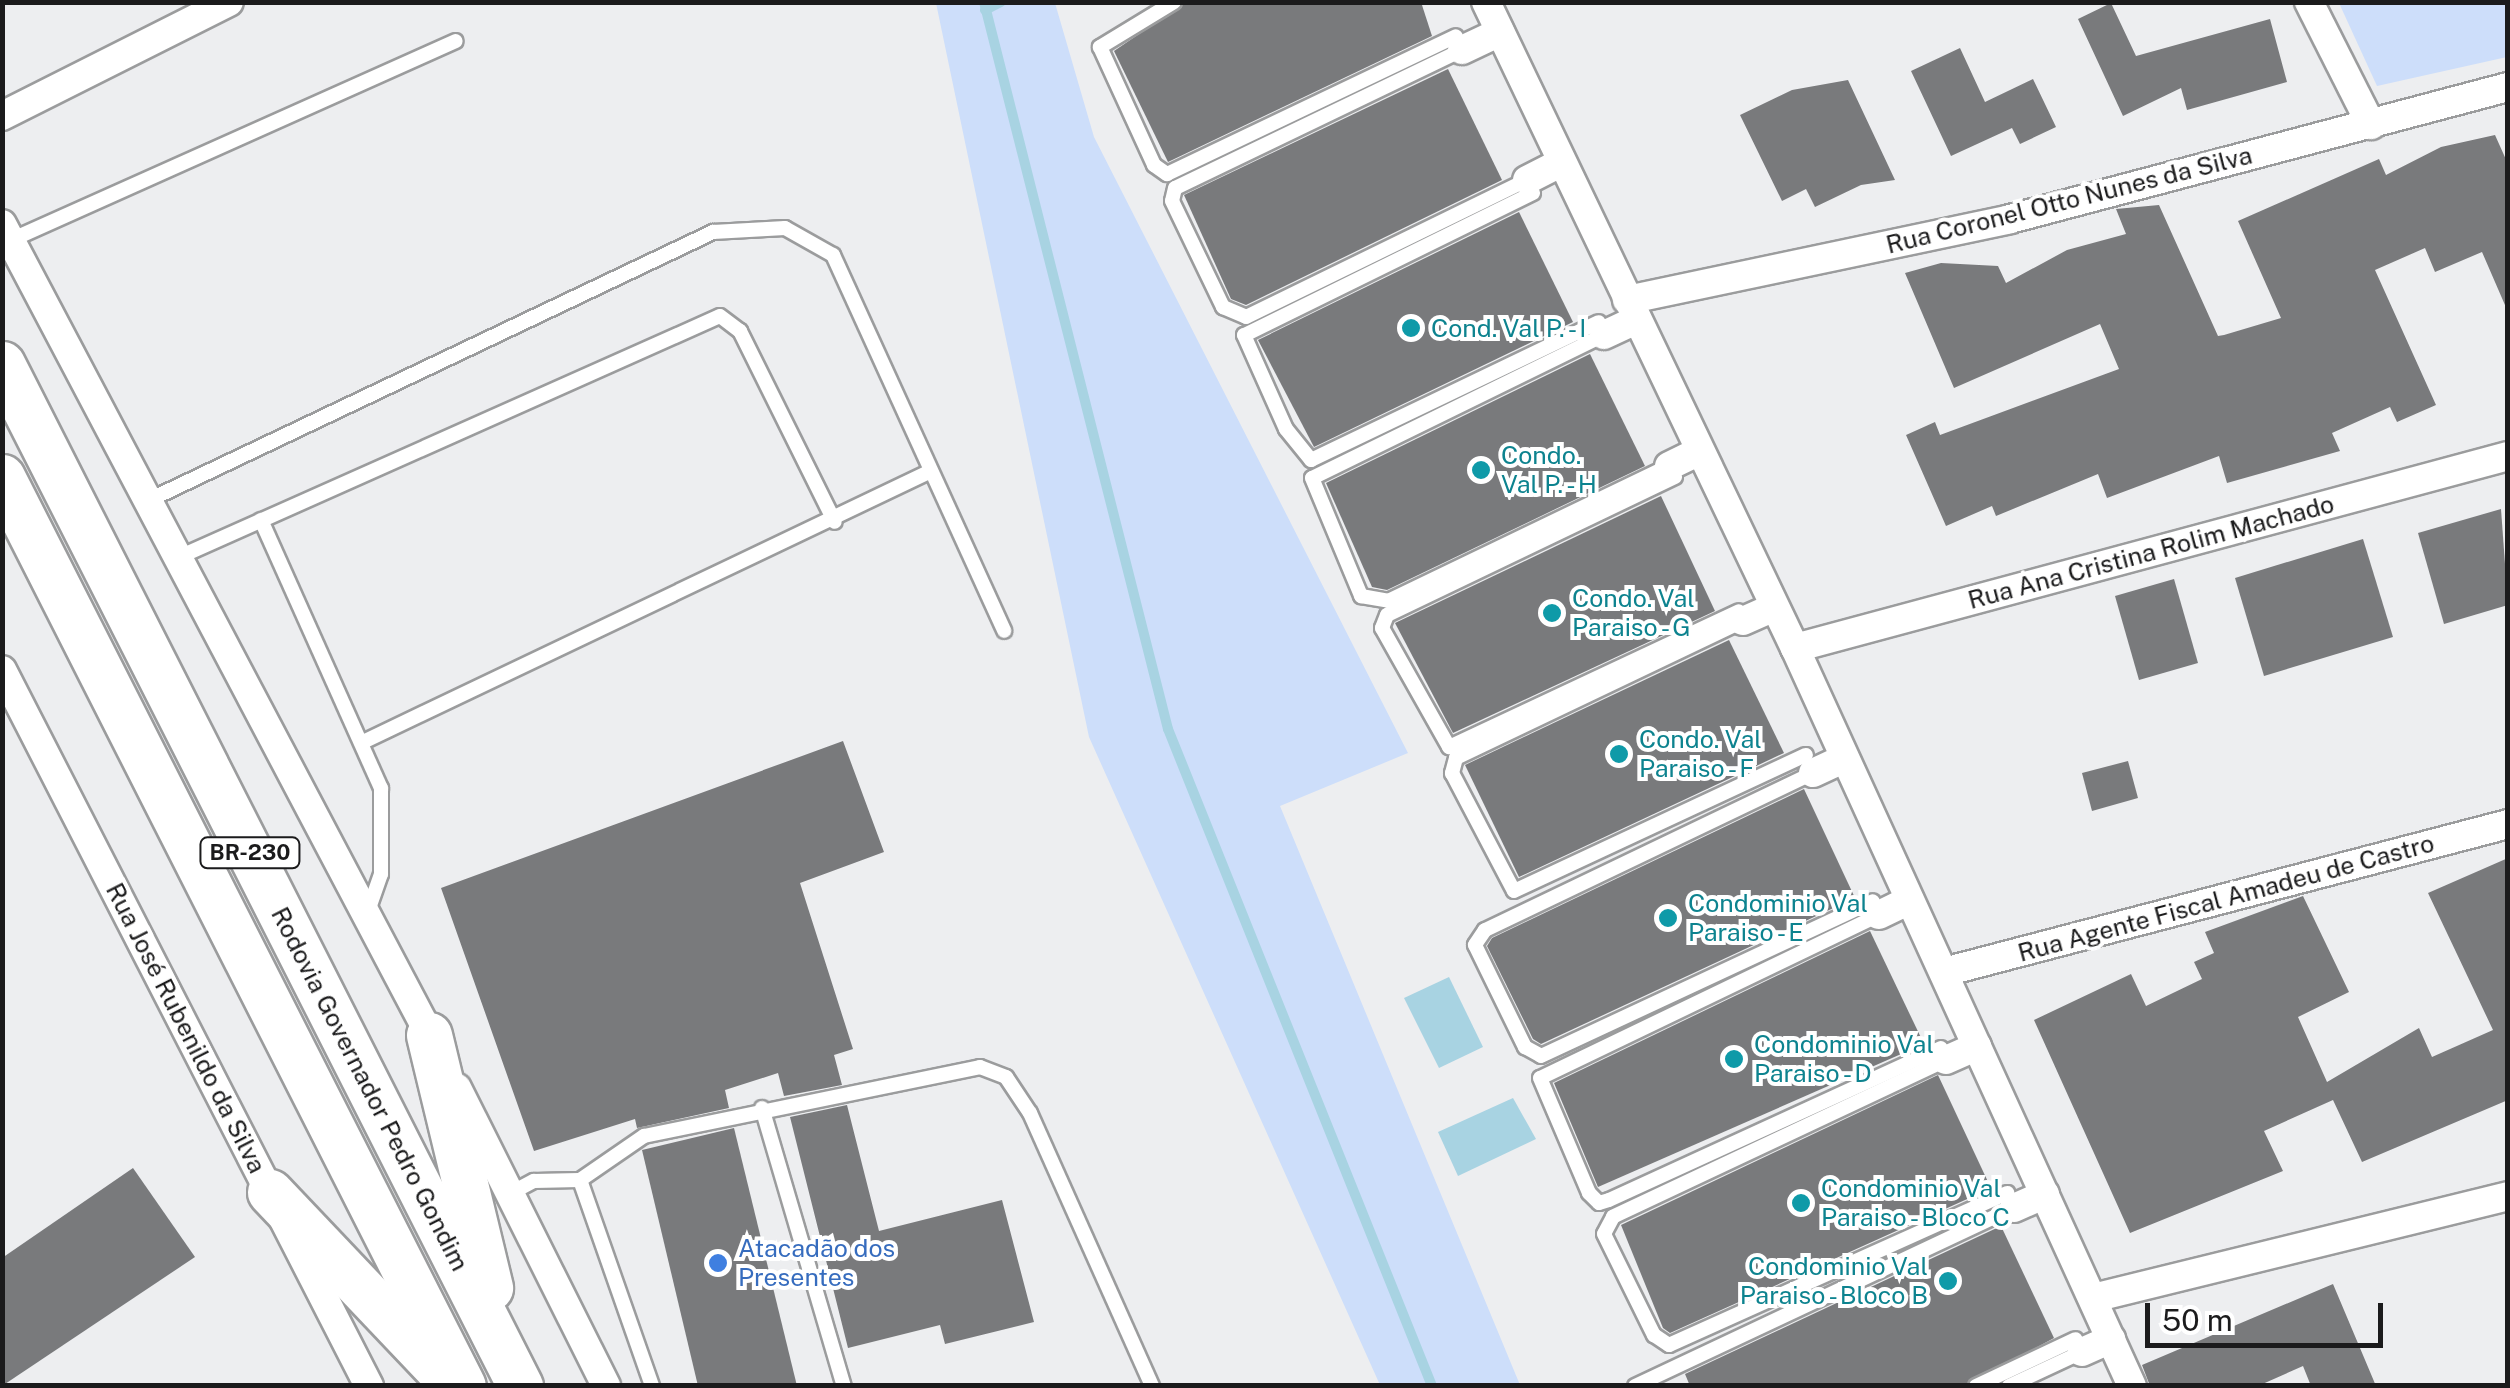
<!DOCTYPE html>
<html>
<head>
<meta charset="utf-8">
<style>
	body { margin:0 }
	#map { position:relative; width:2510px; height:1388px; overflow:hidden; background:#edeef0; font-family:"Public Sans",sans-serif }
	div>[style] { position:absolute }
	.green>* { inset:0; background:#cddefa }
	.water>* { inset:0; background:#a8d3e2 }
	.stream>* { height:10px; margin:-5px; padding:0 5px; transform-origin:5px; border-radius:5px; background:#a8d3e2 }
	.building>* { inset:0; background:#797a7c }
	.roads { filter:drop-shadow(2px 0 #9b9c9d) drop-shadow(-2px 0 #9b9c9d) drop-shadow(0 2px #9b9c9d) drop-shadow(0 -2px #9b9c9d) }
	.service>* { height:14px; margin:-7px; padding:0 7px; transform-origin:7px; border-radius:7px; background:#fff }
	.minor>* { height:28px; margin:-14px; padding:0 14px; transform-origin:14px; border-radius:14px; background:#fff }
	.trunk>* { height:45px; margin:-22.5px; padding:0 22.5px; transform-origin:22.5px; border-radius:22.5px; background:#fff }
	.dots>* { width:28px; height:28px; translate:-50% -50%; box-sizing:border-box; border:5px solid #fff; border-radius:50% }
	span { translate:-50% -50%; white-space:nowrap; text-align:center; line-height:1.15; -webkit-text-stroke:8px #fff; paint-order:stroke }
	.shield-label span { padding:2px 8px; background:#fff; border:2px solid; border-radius:8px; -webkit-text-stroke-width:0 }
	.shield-label { font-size:22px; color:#1b1b1c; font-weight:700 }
	.street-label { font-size:25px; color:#1b1b1c }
	.culture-label { font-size:25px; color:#0d838f }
	.left { translate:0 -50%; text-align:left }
	.right { translate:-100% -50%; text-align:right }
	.shop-label { font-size:25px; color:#366cbe }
	.frame { position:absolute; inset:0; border:5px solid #1b1b1c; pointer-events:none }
	.scale { position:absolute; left:2145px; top:1303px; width:238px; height:45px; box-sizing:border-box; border:5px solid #1b1b1c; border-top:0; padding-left:12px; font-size:30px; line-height:35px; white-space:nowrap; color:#1b1b1c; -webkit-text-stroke:8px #fff; paint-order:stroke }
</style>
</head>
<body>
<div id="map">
	<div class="green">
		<div style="clip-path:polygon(936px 3px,1055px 3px,1094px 137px,1408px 753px,1280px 806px,1520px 1385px,1380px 1385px,1089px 737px)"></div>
		<div style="clip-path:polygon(2339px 3px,2507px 3px,2507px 57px,2377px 86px)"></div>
	</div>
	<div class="water">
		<div style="clip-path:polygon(1449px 977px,1483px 1047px,1439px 1068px,1404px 998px)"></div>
		<div style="clip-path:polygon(1513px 1098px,1536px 1139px,1458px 1176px,1438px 1132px)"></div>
	</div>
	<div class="stream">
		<div style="left:984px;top:2px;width:750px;rotate:75.8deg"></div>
		<div style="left:1168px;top:729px;width:708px;rotate:68.11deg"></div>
		<div style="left:985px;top:10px;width:18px;rotate:-27deg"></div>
	</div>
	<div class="building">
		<div style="clip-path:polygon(1186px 2px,1421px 2px,1432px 36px,1168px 162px,1114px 51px)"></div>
		<div style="clip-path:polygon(2111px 3px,2136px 56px,2270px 19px,2287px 82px,2187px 110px,2181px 88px,2123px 116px,2078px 19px)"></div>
		<div style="clip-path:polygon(1960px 48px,1985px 102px,2033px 79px,2056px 127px,2020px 144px,2012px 128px,1951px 156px,1911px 71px)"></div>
		<div style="clip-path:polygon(1448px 69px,1502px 180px,1246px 305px,1231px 299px,1184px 195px)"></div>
		<div style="clip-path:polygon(1848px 80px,1895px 180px,1861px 185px,1815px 207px,1806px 189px,1782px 201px,1740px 115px,1792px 90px)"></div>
		<div style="clip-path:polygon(2495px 135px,2508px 164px,2508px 312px,2482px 252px,2435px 272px,2425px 248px,2375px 270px,2436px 405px,2397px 422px,2390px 407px,2332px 433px,2340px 451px,2227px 483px,2219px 456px,2107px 498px,2098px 474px,1996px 516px,1992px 506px,1946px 526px,1906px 435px,1935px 422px,1940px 435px,2119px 369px,2100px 324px,1954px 388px,1905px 273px,1941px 263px,1998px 266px,2006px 283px,2067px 250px,2126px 234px,2116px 209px,2159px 205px,2218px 336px,2224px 335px,2281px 318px,2238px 221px,2379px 159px,2386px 175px,2441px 147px)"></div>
		<div style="clip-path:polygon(1519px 212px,1573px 322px,1314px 447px,1258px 340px)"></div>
		<div style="clip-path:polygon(1590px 354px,1645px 466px,1387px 590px,1372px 587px,1326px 483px)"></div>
		<div style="clip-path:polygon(1661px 496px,1715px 611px,1453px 733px,1395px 623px)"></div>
		<div style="clip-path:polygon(2501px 509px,2508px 605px,2444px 624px,2418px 533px)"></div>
		<div style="clip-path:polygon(2363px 539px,2393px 637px,2264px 676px,2235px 578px)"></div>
		<div style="clip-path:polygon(2174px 579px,2198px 663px,2139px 680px,2115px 596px)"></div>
		<div style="clip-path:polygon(1729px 640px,1784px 753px,1519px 877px,1465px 765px)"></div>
		<div style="clip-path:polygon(843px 741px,884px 852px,800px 883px,853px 1049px,834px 1055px,842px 1085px,784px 1096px,778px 1073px,725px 1090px,729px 1108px,637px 1128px,635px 1119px,534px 1151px,441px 888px)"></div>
		<div style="clip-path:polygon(2128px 761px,2138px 798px,2092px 811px,2082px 773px)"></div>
		<div style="clip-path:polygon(1804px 789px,1855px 898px,1541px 1044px,1533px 1039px,1487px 946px,1492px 938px)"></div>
		<div style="clip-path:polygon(2508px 858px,2508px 1100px,2362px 1162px,2333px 1100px,2264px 1131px,2283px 1171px,2130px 1233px,2034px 1020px,2131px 974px,2146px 1006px,2202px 979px,2194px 962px,2214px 953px,2205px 932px,2303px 896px,2349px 992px,2298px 1017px,2327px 1082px,2419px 1028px,2432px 1057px,2493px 1030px,2428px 893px)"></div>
		<div style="clip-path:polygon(1870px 931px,1924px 1044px,1598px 1187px,1554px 1083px)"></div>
		<div style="clip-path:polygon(1938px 1075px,1989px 1184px,1985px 1191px,1670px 1333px,1663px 1328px,1621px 1225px)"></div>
		<div style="clip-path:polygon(847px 1105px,879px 1231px,1002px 1200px,1034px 1322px,945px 1344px,940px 1325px,848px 1348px,790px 1117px)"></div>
		<div style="clip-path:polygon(734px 1128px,797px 1386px,698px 1386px,642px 1150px)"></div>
		<div style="clip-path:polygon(133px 1168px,195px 1257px,2px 1386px,2px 1258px)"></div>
		<div style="clip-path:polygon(2001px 1226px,2054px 1338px,1966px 1386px,1690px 1386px,1685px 1374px)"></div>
		<div style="clip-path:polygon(2333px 1284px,2376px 1386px,2311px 1386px,2303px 1366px,2258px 1386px,2150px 1386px,2142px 1365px)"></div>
	</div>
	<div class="roads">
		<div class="service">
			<div style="left:1174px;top:2px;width:87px;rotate:148.7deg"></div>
			<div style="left:1100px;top:47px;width:130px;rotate:65.4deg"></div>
			<div style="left:1154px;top:165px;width:16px;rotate:35deg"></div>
			<div style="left:1167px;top:174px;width:320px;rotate:-25.5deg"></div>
			<div style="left:1462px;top:50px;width:318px;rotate:154.3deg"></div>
			<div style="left:1175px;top:188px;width:13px;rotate:103deg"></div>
			<div style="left:1172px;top:201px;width:118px;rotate:64.3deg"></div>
			<div style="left:1223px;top:307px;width:25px;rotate:23deg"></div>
			<div style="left:1246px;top:317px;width:313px;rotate:-26deg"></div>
			<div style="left:1533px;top:193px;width:322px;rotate:153.8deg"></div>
			<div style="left:1244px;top:335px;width:103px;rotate:65.9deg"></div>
			<div style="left:1286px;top:429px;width:40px;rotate:51deg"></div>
			<div style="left:1311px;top:460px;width:319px;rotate:-25.6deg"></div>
			<div style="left:11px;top:240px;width:487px;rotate:-24.1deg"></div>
			<div style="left:1604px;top:335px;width:325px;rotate:153.9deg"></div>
			<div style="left:1312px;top:478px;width:128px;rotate:67.4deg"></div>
			<div style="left:1361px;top:596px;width:27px;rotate:10deg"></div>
			<div style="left:1388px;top:601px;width:312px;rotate:-25.7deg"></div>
			<div style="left:1675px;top:477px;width:319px;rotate:154.4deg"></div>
			<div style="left:1387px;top:615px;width:14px;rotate:111deg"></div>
			<div style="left:1382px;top:628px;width:137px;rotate:60.6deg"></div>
			<div style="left:1449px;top:747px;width:320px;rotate:-25.1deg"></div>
			<div style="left:147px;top:501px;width:627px;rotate:-25.42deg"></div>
			<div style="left:713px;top:232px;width:72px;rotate:-3.2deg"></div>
			<div style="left:785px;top:228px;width:55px;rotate:29.4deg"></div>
			<div style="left:833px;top:255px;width:413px;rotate:65.5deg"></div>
			<div style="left:261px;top:520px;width:294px;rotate:65.9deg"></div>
			<div style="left:381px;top:788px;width:86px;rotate:90deg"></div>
			<div style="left:381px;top:874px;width:42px;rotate:109.3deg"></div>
			<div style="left:177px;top:558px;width:594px;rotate:-24.02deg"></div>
			<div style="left:720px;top:316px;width:25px;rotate:37deg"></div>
			<div style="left:740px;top:331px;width:213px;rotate:63.6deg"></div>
			<div style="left:1743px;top:621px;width:318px;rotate:154.5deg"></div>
			<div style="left:1456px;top:758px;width:16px;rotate:105deg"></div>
			<div style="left:1452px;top:773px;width:133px;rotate:62.3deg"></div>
			<div style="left:1514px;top:891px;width:322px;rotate:-25deg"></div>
			<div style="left:363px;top:742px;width:629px;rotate:-25.51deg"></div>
			<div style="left:1813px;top:773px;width:364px;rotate:154.4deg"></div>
			<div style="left:1485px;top:930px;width:18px;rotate:124deg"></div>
			<div style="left:1475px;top:945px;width:114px;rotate:63.9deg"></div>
			<div style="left:1525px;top:1047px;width:18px;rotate:29deg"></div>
			<div style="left:1541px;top:1056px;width:366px;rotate:-25deg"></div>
			<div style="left:1879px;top:915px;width:376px;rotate:154.3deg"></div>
			<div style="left:1540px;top:1078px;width:125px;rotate:66.9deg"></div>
			<div style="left:1589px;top:1193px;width:14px;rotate:45deg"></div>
			<div style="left:1599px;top:1203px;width:10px;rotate:-17deg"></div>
			<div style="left:1609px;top:1200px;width:365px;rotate:-24.6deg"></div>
			<div style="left:1946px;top:1060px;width:368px;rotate:154.8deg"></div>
			<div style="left:1613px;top:1217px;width:19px;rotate:118deg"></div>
			<div style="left:1604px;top:1234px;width:113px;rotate:63.7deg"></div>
			<div style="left:1654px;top:1335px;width:18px;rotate:34deg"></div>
			<div style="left:1669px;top:1345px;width:371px;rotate:-24.2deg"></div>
			<div style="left:762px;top:1108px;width:290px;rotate:73.6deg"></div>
			<div style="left:580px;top:1180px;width:78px;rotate:-34.5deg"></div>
			<div style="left:644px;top:1136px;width:343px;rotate:-11.6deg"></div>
			<div style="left:980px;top:1067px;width:28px;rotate:21deg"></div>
			<div style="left:1006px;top:1077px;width:43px;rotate:56.3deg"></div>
			<div style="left:1030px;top:1113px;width:299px;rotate:65.9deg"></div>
			<div style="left:511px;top:1193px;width:26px;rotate:-28deg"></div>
			<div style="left:534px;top:1181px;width:46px;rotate:-1.2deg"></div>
			<div style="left:580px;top:1180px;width:218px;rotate:70.7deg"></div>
			<div style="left:1635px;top:1386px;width:419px;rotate:-25.2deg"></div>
			<div style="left:1976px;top:1386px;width:110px;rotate:-25.2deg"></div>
			<div style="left:2009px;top:1386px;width:81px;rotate:-25deg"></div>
		</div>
		<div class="minor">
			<div style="left:1486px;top:2px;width:716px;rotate:64.44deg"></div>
			<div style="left:1795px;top:648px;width:811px;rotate:65.46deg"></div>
			<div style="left:2309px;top:2px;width:138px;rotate:63.2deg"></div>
			<div style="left:1462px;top:50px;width:42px;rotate:-25.3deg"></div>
			<div style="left:2px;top:116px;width:254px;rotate:-26.7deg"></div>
			<div style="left:1527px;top:180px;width:39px;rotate:-27deg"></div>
			<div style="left:2px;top:224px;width:928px;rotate:62.19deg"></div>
			<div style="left:1627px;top:300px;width:391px;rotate:-11.9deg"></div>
			<div style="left:2010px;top:219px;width:515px;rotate:-14.85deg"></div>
			<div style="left:1604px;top:335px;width:35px;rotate:-25deg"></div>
			<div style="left:1669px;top:466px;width:34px;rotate:-26deg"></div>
			<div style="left:1743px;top:621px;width:34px;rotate:-24deg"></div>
			<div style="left:1795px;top:648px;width:738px;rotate:-15.07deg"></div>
			<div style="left:2px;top:670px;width:805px;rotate:62.86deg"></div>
			<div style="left:1813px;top:773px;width:35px;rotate:-25deg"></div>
			<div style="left:1879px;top:915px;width:34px;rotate:-26deg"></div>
			<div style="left:1944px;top:972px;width:583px;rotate:-14.7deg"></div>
			<div style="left:1946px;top:1060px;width:34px;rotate:-24deg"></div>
			<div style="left:457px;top:1088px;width:333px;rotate:63.4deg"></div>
			<div style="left:2014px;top:1208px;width:34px;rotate:-24deg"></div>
			<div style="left:2093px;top:1298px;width:427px;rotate:-13.8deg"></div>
			<div style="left:2082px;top:1352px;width:32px;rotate:-24deg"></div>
		</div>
		<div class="trunk">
			<div style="left:2px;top:364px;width:1146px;rotate:63.12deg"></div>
			<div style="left:2px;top:477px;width:1019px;rotate:63.11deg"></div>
			<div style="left:429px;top:1035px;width:260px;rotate:76.4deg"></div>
			<div style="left:270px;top:1192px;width:243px;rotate:46.5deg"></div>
		</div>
	</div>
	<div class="dots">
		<div style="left:1411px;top:328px;background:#0f9aa8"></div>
		<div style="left:1481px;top:470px;background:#0f9aa8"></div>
		<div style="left:1552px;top:613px;background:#0f9aa8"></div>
		<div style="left:1619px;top:754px;background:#0f9aa8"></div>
		<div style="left:1668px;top:918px;background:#0f9aa8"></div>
		<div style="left:1734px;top:1059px;background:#0f9aa8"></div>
		<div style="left:1801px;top:1203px;background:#0f9aa8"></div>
		<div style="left:718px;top:1263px;background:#3f7fe0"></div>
		<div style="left:1948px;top:1281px;background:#0f9aa8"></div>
	</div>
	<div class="shield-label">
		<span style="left:250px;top:853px">BR-230</span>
	</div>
	<div class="street-label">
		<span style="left:2069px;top:200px;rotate:-14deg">Rua Coronel Otto Nunes da Silva</span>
		<span style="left:2151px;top:552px;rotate:-15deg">Rua Ana Cristina Rolim Machado</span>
		<span style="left:2226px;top:898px;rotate:-15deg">Rua Agente Fiscal Amadeu de Castro</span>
		<span style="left:186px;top:1028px;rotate:63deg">Rua José Rubenildo da Silva</span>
		<span style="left:370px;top:1089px;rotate:63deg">Rodovia Governador Pedro Gondim</span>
	</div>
	<div class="culture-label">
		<span class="left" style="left:1431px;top:328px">Cond. Val P. - I</span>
		<span class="left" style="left:1501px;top:470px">Condo.<br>Val P. - H</span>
		<span class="left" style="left:1572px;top:613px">Condo. Val<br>Paraiso - G</span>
		<span class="left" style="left:1639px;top:754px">Condo. Val<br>Paraiso - F</span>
		<span class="left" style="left:1688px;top:918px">Condominio Val<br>Paraiso - E</span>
		<span class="left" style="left:1754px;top:1059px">Condominio Val<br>Paraiso - D</span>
		<span class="left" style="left:1821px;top:1203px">Condominio Val<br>Paraiso - Bloco C</span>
		<span class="right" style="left:1928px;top:1281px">Condominio Val<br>Paraiso - Bloco B</span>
	</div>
	<div class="shop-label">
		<span class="left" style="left:738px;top:1263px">Atacadão dos<br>Presentes</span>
	</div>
	<div class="frame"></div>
	<div class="scale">50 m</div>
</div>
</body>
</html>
